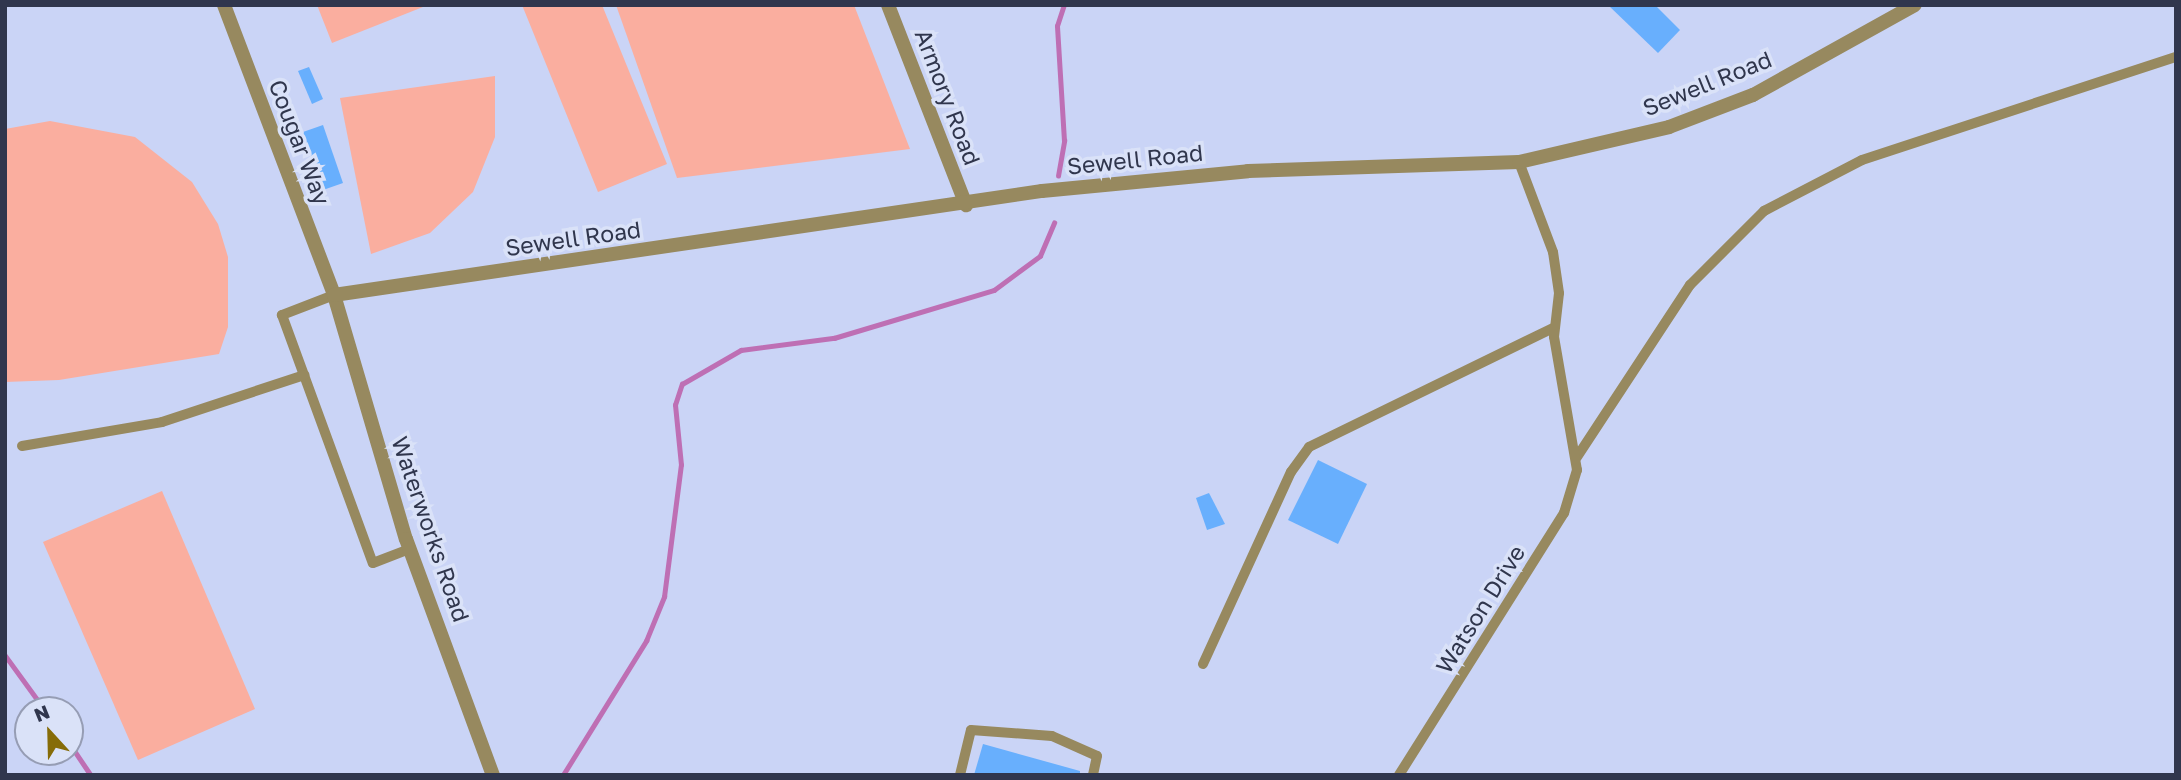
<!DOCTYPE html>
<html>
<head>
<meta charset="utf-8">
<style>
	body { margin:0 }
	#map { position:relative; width:2181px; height:780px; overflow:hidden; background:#cad4f6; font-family:"Golos Text",sans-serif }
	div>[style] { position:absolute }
	.green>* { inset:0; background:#faae9f }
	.stream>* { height:4.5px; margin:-2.25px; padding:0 2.25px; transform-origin:2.25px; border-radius:2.25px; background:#be6fb4 }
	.building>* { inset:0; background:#68affd }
	.service>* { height:10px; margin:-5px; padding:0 5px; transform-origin:5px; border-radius:5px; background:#97895f }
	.minor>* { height:14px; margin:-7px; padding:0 7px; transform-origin:7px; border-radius:7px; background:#97895f }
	span { translate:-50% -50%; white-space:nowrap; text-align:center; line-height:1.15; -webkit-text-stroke:7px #dae2f8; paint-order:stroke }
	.street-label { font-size:23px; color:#30364d }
	.frame { position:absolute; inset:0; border:7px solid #30364d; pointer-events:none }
	.north { position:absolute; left:14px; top:696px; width:70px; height:70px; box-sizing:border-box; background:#dae2f8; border:2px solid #969db4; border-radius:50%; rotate:338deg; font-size:19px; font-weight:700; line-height:28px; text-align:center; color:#30364d }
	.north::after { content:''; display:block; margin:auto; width:24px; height:32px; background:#866c08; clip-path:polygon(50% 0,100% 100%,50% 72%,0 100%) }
</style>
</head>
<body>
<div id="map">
	<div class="green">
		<div style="clip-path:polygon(317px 5px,428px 5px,332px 43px)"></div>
		<div style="clip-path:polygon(522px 5px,602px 5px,667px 164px,598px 192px)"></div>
		<div style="clip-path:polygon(616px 5px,854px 5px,910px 149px,677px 178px)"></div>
		<div style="clip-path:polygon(495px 76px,495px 137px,473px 192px,430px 233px,371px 254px,340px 98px)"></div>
		<div style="clip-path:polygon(50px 121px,135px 137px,192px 182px,218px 224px,228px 257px,228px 327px,219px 354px,59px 380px,5px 382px,5px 129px)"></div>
		<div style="clip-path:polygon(162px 491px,255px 709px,138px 760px,43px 542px)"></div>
	</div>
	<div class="stream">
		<div style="left:1058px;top:176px;width:36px;rotate:-80deg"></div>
		<div style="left:1064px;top:141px;width:115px;rotate:-93.5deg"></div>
		<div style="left:1057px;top:26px;width:22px;rotate:-72deg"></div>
		<div style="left:5px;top:655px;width:68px;rotate:54deg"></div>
		<div style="left:70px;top:744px;width:37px;rotate:56deg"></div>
		<div style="left:563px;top:775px;width:158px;rotate:-58.2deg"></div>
		<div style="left:646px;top:641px;width:48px;rotate:-67.8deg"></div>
		<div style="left:664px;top:597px;width:133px;rotate:-82.7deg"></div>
		<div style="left:681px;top:465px;width:60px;rotate:-95.7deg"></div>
		<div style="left:675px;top:405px;width:22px;rotate:-72deg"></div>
		<div style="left:682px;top:384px;width:68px;rotate:-30deg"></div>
		<div style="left:741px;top:350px;width:94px;rotate:-7.4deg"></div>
		<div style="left:834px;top:338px;width:167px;rotate:-16.7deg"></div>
		<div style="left:994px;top:290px;width:57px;rotate:-36.5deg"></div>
		<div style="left:1040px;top:256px;width:36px;rotate:-67deg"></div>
	</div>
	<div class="building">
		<div style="clip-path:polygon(1608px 5px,1655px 5px,1680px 30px,1658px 53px)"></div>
		<div style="clip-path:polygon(309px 67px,323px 99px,312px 104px,298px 71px)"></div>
		<div style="clip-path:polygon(323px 125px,343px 183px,323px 190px,303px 132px)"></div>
		<div style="clip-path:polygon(1318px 460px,1367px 484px,1338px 544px,1288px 520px)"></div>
		<div style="clip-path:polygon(1209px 493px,1225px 524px,1207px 530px,1196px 498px)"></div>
		<div style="clip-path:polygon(983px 744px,1080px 771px,1080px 775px,974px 775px)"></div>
	</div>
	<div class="service">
		<div style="left:334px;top:295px;width:56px;rotate:159deg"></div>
		<div style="left:282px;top:315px;width:264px;rotate:69.9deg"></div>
		<div style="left:373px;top:563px;width:40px;rotate:-21deg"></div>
		<div style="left:22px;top:446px;width:142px;rotate:-9.7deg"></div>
		<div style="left:162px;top:422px;width:150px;rotate:-18.3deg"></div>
		<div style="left:1577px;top:457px;width:206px;rotate:-56.7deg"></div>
		<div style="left:1690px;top:285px;width:105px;rotate:-45deg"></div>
		<div style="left:1764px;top:211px;width:110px;rotate:-27.5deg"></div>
		<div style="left:1862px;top:160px;width:330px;rotate:-18.2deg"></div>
		<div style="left:1203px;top:664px;width:211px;rotate:-65.4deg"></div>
		<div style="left:1291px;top:472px;width:31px;rotate:-54deg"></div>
		<div style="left:1309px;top:447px;width:271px;rotate:-26deg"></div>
		<div style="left:960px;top:775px;width:46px;rotate:-76.3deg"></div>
		<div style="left:971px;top:730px;width:81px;rotate:4.2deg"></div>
		<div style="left:1052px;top:736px;width:49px;rotate:24deg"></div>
		<div style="left:1097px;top:756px;width:19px;rotate:102deg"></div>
		<div style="left:1399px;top:775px;width:310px;rotate:-57.8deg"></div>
		<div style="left:1564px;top:513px;width:45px;rotate:-73.2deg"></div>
		<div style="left:1577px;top:470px;width:135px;rotate:-99.8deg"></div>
		<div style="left:1554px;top:337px;width:44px;rotate:-83.5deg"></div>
		<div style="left:1559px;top:293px;width:41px;rotate:-98.3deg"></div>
		<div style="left:1553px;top:252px;width:96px;rotate:-110.7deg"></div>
	</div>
	<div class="minor">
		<div style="left:224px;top:5px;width:310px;rotate:69.2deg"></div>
		<div style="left:334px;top:295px;width:254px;rotate:73.6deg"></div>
		<div style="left:406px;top:539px;width:252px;rotate:69.8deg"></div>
		<div style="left:888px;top:5px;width:215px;rotate:68.7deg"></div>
		<div style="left:334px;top:295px;width:716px;rotate:-8.36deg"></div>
		<div style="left:1042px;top:191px;width:207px;rotate:-5.5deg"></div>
		<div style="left:1248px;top:171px;width:271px;rotate:-1.9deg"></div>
		<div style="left:1519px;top:162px;width:154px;rotate:-13.1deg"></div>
		<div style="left:1669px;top:127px;width:90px;rotate:-20.9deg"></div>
		<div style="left:1753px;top:95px;width:185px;rotate:-29.1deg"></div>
	</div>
	<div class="street-label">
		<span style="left:1707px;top:83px;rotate:-22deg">Sewell Road</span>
		<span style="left:948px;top:97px;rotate:69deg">Armory Road</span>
		<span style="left:300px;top:142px;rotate:69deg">Cougar Way</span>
		<span style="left:1135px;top:159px;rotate:-6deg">Sewell Road</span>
		<span style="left:573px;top:238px;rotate:-8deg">Sewell Road</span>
		<span style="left:431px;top:529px;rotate:71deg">Waterworks Road</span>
		<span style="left:1480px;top:609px;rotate:-58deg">Watson Drive</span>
	</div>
	<div class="frame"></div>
	<div class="north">N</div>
</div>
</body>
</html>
